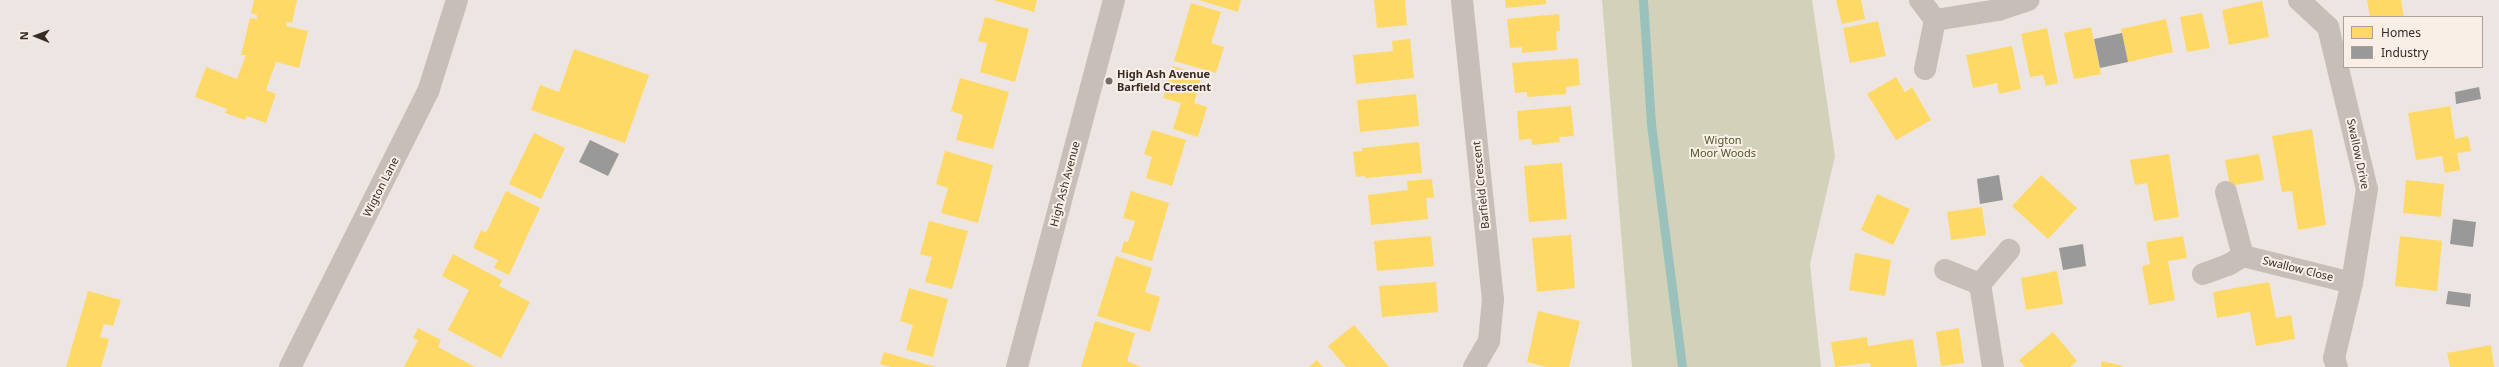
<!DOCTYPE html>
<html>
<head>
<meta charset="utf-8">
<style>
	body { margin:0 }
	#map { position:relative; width:2499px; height:367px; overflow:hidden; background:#ede5e1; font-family:"Noto Sans",sans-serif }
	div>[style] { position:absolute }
	.green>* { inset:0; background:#d2d2ba }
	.homes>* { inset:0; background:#ffd966 }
	.industry>* { inset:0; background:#999 }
	.stream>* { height:9px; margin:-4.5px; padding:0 4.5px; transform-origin:4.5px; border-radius:4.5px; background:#9bc1bc }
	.street>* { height:22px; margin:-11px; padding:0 11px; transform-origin:11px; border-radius:11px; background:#c7beb9 }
	.dots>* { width:11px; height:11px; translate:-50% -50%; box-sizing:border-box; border:2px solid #faefe7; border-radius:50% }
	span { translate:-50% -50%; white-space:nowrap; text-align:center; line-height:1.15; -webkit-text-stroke:4px #faefe7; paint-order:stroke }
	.poi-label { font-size:11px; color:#382a27; font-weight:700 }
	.left { translate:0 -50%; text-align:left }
	.park-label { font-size:11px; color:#4d572a }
	.street-label { font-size:11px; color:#382a27 }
	.legend { position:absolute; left:2343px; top:16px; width:140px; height:52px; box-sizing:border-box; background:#faefe7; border:1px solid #aca09a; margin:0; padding:5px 7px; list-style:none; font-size:12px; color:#382a27 }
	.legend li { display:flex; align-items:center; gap:8px; height:20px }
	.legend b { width:20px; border:1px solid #aca09a }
	.north { position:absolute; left:16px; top:16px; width:40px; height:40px; -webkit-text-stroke:3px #faefe7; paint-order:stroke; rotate:271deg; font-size:11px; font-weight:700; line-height:16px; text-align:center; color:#382a27 }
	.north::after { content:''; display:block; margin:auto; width:14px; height:18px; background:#382a27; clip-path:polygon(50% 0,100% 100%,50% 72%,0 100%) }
</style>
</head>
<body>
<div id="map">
	<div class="green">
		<div style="clip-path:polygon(1602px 0,1812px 0,1835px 156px,1810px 264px,1821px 367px,1632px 367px)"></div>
	</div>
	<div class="homes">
		<div style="clip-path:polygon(254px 0,297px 0,292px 23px,287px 22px,286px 26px,308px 31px,299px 68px,276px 62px,266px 90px,276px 94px,266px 123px,247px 116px,245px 120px,225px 113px,227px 109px,195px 97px,206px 67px,237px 79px,246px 55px,241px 55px,250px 18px,257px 19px,257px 15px,251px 13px)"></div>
		<div style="clip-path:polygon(993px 0,1037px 0,1034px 12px)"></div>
		<div style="clip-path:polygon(1199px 0,1241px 0,1238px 12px)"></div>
		<div style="clip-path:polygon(1374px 0,1405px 0,1407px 25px,1377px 28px)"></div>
		<div style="clip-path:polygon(1505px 0,1546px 0,1546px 4px,1506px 8px)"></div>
		<div style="clip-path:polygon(1836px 0,1861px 0,1865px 19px,1842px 24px)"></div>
		<div style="clip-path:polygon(2367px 0,2401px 0,2404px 17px,2370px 17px)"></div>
		<div style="clip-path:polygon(2262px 1px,2269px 37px,2229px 45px,2222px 10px)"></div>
		<div style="clip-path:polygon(1191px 3px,1221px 12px,1211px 43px,1224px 47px,1216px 73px,1174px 61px)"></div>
		<div style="clip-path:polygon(2202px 13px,2210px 48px,2187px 52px,2180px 17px)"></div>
		<div style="clip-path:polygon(1559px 14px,1560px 31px,1556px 31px,1557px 50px,1522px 53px,1522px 47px,1510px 48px,1507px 19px)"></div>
		<div style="clip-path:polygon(985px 17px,1029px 29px,1015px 82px,980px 72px,987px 43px,978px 41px)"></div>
		<div style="clip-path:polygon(2166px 19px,2173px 52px,2128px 62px,2121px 29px)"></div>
		<div style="clip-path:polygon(1878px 21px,1886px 56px,1850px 63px,1843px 28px)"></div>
		<div style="clip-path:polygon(2091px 27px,2101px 74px,2074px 79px,2064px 33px)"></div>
		<div style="clip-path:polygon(2047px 28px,2058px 83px,2046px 86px,2043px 75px,2030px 77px,2021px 34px)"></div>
		<div style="clip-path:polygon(1410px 39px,1414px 78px,1356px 84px,1353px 55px,1393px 51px,1392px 41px)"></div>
		<div style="clip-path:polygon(2012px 46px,2021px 89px,1999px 94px,1997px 83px,1973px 88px,1966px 55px)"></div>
		<div style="clip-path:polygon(574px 49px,649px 75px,625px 143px,531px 110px,540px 85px,559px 92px)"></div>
		<div style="clip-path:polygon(1578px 58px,1580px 85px,1566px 87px,1566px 94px,1527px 97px,1527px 92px,1515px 93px,1512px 63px)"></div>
		<div style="clip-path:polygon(1173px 66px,1202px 75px,1194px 103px,1207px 107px,1198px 137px,1173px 129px,1181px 103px,1163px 98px)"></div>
		<div style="clip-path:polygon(1896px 77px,1905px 92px,1912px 87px,1931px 120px,1896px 140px,1867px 94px)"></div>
		<div style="clip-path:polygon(960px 78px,1009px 92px,993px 149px,956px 140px,963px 115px,951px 111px)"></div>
		<div style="clip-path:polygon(1416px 94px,1419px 126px,1360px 132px,1357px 100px)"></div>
		<div style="clip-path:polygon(1571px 106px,1574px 136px,1559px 137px,1560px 142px,1532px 145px,1531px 139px,1519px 140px,1517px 111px)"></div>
		<div style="clip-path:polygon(2450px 106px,2455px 139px,2468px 136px,2471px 151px,2457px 153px,2460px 170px,2445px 173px,2442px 156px,2416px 160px,2408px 113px)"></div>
		<div style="clip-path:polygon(2312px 129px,2326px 225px,2298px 230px,2292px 191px,2282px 192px,2272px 136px)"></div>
		<div style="clip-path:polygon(1152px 130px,1186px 140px,1172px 186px,1146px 178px,1152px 157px,1144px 154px)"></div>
		<div style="clip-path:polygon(534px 133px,565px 148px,541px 199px,509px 184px)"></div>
		<div style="clip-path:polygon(1419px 142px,1422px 173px,1365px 178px,1365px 176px,1356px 177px,1353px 152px,1362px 151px,1362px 148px)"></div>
		<div style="clip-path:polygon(945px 151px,993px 165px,978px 223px,941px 213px,948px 188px,936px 184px)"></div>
		<div style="clip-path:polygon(2169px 154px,2179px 217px,2154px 221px,2147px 183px,2135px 185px,2130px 160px)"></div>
		<div style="clip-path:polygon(2259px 154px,2264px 180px,2230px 186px,2225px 160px)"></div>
		<div style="clip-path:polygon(1562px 163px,1567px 219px,1529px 222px,1524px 166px)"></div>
		<div style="clip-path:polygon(2041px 175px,2077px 208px,2048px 239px,2012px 206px)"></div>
		<div style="clip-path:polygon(1432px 179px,1434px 198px,1426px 198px,1428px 219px,1371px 225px,1368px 195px,1408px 190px,1407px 181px)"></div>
		<div style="clip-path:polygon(2406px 180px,2444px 184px,2441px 217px,2403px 213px)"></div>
		<div style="clip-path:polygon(506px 191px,540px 208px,509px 275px,494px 268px,498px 260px,473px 248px,481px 230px,486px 233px)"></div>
		<div style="clip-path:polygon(1131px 191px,1169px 203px,1152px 261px,1121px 252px,1124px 241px,1128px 242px,1135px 221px,1123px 218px)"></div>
		<div style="clip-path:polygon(1877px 194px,1910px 209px,1893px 245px,1861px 230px)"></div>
		<div style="clip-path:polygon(1982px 207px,1986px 235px,1951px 240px,1947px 212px)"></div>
		<div style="clip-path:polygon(929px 221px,968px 231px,952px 289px,925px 282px,932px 257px,920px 254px)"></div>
		<div style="clip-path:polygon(1571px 235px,1575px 288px,1537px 292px,1532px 238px)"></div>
		<div style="clip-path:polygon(1431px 236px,1434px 266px,1377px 271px,1374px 241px)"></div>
		<div style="clip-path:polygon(2183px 236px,2187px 258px,2168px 261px,2175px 300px,2149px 305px,2142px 266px,2150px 264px,2146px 242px)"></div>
		<div style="clip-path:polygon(2400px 236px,2442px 241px,2437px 291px,2395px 286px)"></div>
		<div style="clip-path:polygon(1855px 253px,1891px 260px,1885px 296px,1849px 290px)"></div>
		<div style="clip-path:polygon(453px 254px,502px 280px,499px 286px,530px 302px,501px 358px,448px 330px,469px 290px,442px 276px)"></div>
		<div style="clip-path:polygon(1116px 256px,1152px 268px,1145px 292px,1160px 297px,1150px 332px,1097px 316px)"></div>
		<div style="clip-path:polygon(2057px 271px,2063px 304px,2026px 310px,2021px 278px)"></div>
		<div style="clip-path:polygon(1436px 282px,1438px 312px,1382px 317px,1379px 286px)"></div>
		<div style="clip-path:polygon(2269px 282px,2276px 318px,2291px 315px,2295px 339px,2256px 346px,2250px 312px,2217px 318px,2213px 292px)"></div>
		<div style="clip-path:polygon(909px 288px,948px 299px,933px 357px,906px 350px,913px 325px,900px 321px)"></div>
		<div style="clip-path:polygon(88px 291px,121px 300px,113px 326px,104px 324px,100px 337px,109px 339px,101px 367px,66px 367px)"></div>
		<div style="clip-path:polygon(1538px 311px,1580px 321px,1569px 367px,1546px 367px,1527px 362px)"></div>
		<div style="clip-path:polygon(1095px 321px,1135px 333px,1127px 361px,1141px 367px,1081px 367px)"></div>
		<div style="clip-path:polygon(1354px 325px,1389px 367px,1346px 367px,1328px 346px)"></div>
		<div style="clip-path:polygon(418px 328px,441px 340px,438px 347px,475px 367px,404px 367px,418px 340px,413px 338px)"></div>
		<div style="clip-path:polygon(1959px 328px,1964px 363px,1941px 366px,1936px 332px)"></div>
		<div style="clip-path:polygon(2053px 332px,2077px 361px,2070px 367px,2025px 367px,2019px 360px)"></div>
		<div style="clip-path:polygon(1867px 337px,1868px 346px,1913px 339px,1917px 367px,1871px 367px,1870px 363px,1835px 367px,1831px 342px)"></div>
		<div style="clip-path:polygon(2491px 345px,2494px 367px,2450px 367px,2447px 353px)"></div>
		<div style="clip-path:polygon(884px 352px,936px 367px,891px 367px,880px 364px)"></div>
		<div style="clip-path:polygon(1317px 360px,1323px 367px,1309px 367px)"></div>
		<div style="clip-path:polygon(2102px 361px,2123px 366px,2123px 367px,2101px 367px)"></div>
	</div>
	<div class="industry">
		<div style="clip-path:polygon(2122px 33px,2128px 62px,2100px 68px,2094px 39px)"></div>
		<div style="clip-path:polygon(2479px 87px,2481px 99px,2456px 104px,2455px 92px)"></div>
		<div style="clip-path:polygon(590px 140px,619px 154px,608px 176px,579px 162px)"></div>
		<div style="clip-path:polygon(1999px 175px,2003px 200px,1980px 204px,1977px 179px)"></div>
		<div style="clip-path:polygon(2453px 219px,2476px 222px,2473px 247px,2450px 244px)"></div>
		<div style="clip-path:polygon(2083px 244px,2086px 266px,2063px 270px,2059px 248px)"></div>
		<div style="clip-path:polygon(2448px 291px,2471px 294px,2470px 307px,2446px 304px)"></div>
	</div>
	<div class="stream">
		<div style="left:1643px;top:0;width:124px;rotate:86.3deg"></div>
		<div style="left:1651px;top:124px;width:245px;rotate:82.7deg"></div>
	</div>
	<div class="street">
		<div style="left:1462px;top:0;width:301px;rotate:84.1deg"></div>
		<div style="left:1493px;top:299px;width:42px;rotate:95.4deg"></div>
		<div style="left:1489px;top:341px;width:30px;rotate:120deg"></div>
		<div style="left:1920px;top:0;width:25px;rotate:53deg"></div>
		<div style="left:1935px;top:20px;width:50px;rotate:101.5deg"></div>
		<div style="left:2299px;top:0;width:40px;rotate:43deg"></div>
		<div style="left:2328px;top:27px;width:167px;rotate:76.5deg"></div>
		<div style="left:2367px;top:189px;width:95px;rotate:99.1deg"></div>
		<div style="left:2352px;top:283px;width:77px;rotate:103.5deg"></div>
		<div style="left:2334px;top:358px;width:9px;rotate:72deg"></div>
		<div style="left:1935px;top:20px;width:64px;rotate:-9deg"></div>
		<div style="left:1998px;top:10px;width:32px;rotate:-18deg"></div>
		<div style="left:2226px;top:192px;width:66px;rotate:75.1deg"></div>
		<div style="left:2243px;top:256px;width:112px;rotate:13.9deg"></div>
		<div style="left:1945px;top:270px;width:38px;rotate:22deg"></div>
		<div style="left:1980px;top:284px;width:84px;rotate:81.1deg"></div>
		<div style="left:2203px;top:274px;width:27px;rotate:-20deg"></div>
		<div style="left:2228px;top:265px;width:17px;rotate:-31deg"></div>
		<div style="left:1980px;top:284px;width:45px;rotate:-49.5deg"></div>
		<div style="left:290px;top:367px;width:308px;rotate:-63.4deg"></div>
		<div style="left:428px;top:92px;width:96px;rotate:-72.5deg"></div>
		<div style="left:1017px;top:367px;width:380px;rotate:-75.2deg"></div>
	</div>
	<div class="dots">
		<div style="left:1109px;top:81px;background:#776b68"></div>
	</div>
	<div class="poi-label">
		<span class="left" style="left:1117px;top:81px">High Ash Avenue<br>Barfield Crescent</span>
	</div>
	<div class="park-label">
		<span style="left:1723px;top:147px">Wigton<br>Moor Woods</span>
	</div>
	<div class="street-label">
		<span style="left:2358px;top:154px;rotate:78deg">Swallow Drive</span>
		<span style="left:1065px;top:184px;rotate:-75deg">High Ash Avenue</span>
		<span style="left:1481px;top:185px;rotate:-96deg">Barfield Crescent</span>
		<span style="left:381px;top:187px;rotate:-63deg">Wigton Lane</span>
		<span style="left:2298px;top:269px;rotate:14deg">Swallow Close</span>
	</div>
	<ul class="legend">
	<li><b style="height:11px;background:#ffd966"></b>Homes</li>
	<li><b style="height:11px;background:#999"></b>Industry</li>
	</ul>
	<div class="north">N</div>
</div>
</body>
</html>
